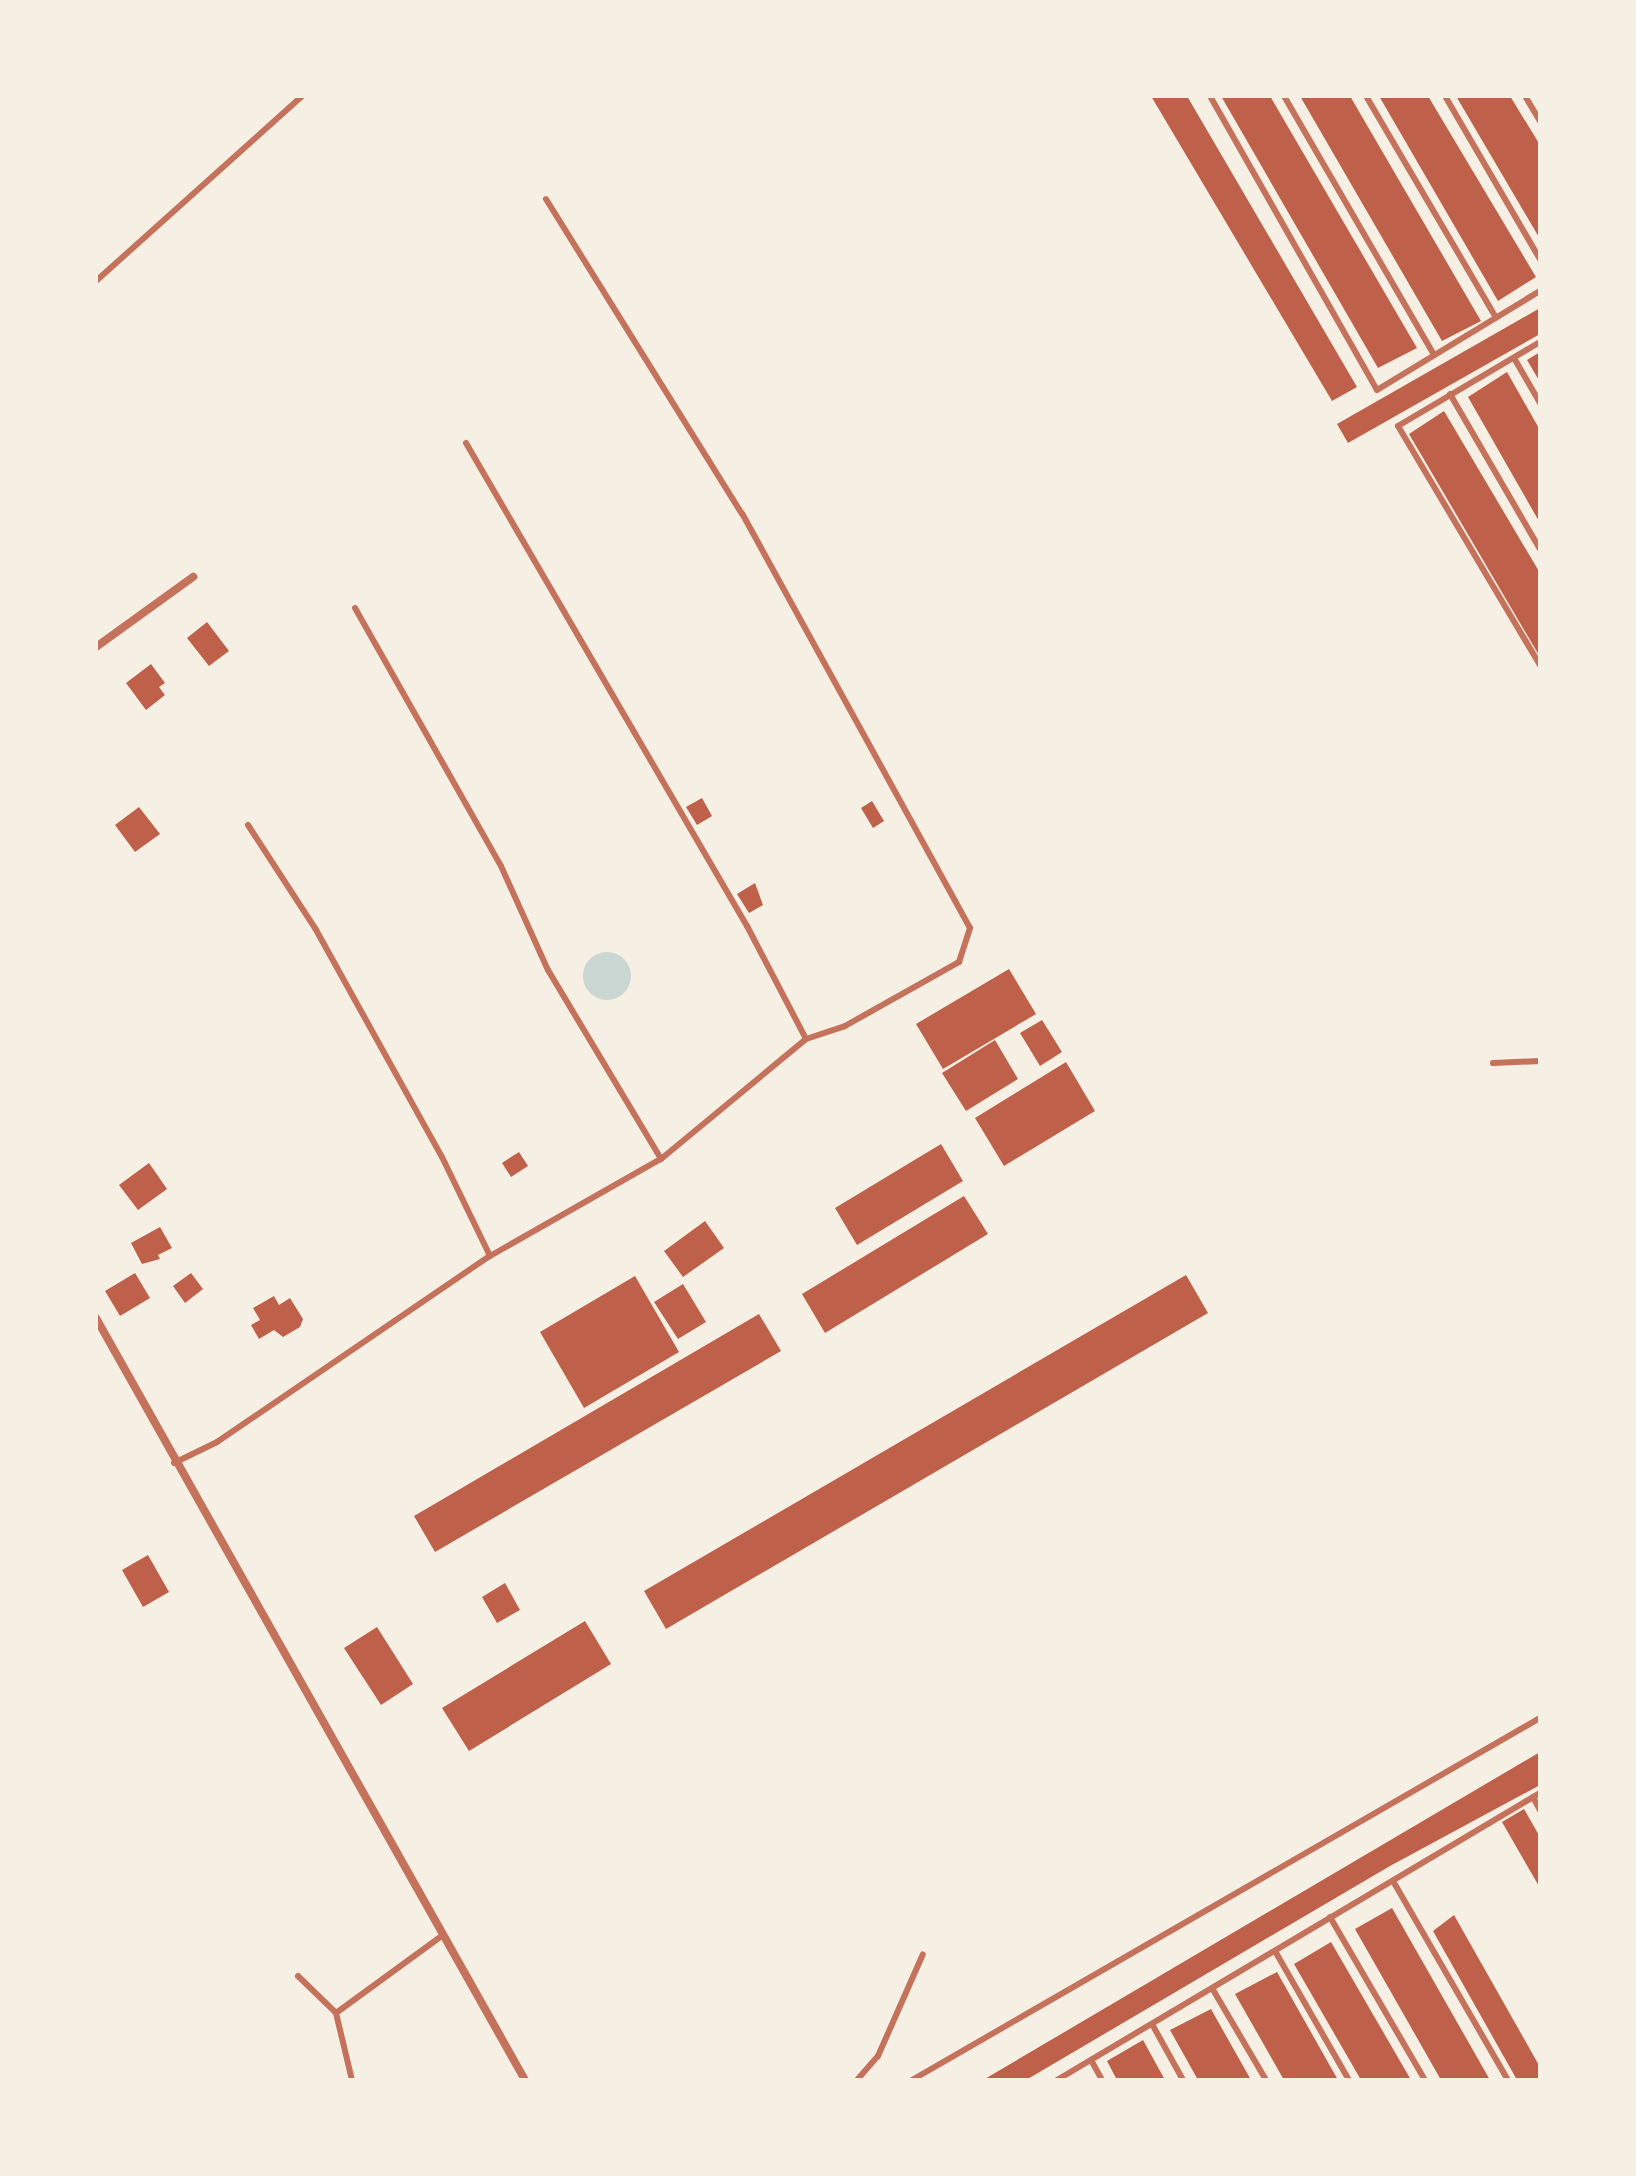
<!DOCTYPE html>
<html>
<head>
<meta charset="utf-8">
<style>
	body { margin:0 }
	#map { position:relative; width:1636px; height:2176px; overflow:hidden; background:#f6efe4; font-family:Barlow,sans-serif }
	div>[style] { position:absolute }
	.water>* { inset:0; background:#c9d6d2 }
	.round { border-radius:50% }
	.building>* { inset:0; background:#bf614a }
	.service>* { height:6px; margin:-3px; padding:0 3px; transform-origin:3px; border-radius:3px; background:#c5725c }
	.minor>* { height:8px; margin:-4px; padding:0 4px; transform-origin:4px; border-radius:4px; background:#c5725c }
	span { translate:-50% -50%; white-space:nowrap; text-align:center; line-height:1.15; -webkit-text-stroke:8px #f6efe4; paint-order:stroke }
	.frame { position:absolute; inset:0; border:98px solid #f6efe4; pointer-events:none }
</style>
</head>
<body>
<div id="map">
	<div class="water">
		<div class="round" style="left:583px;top:952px;width:48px;height:48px"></div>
	</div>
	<div class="building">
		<div style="clip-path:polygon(1151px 96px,1187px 96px,1357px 387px,1332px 401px)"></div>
		<div style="clip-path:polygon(1221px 96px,1270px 96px,1417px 348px,1378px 368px)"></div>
		<div style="clip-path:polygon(1300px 96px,1350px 96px,1481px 321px,1442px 341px)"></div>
		<div style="clip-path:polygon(1379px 96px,1428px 96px,1536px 277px,1498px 301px)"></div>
		<div style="clip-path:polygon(1456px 96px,1510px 96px,1540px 145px,1540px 239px)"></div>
		<div style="clip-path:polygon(1540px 308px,1540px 334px,1348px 443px,1337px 424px)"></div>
		<div style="clip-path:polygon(1540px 352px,1540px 382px,1527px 360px)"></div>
		<div style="clip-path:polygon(1507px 372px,1540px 430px,1540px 523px,1468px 397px)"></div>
		<div style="clip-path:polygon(1444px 411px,1540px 573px,1540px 657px,1409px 434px)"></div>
		<div style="clip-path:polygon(207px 622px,229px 651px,209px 666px,187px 638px)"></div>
		<div style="clip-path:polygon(151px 664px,165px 683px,159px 687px,165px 695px,146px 710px,126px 683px)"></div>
		<div style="clip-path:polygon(702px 798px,712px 816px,697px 825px,686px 807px)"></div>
		<div style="clip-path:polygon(872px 801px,884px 821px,873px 828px,861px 808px)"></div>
		<div style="clip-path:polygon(139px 807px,160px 834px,135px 852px,115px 825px)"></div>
		<div style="clip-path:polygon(755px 883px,763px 905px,749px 913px,737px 894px)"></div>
		<div style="clip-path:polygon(1009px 969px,1036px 1014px,943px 1069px,916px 1024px)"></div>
		<div style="clip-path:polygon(1042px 1020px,1062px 1052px,1040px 1066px,1020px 1033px)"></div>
		<div style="clip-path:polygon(995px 1040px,1018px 1079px,966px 1111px,942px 1073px)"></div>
		<div style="clip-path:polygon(1066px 1062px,1095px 1111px,1004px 1166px,975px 1118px)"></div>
		<div style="clip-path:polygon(941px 1144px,963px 1181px,857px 1245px,835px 1208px)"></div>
		<div style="clip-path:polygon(519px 1152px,528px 1166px,511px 1177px,502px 1163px)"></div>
		<div style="clip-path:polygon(149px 1163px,167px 1189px,138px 1210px,119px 1185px)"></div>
		<div style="clip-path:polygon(964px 1196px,988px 1234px,825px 1333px,802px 1294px)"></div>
		<div style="clip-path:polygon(705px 1221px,724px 1248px,683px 1277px,664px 1251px)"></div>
		<div style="clip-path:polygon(160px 1227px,172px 1248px,158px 1255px,160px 1259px,142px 1264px,131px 1243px)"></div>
		<div style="clip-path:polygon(135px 1273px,150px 1298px,120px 1316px,105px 1291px)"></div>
		<div style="clip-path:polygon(191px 1273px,203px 1289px,185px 1303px,173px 1286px)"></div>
		<div style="clip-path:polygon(1186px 1275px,1208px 1313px,666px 1629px,644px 1591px)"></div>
		<div style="clip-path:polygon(635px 1276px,679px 1352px,584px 1408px,540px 1332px)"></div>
		<div style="clip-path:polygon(683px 1284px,706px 1322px,678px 1339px,654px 1302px)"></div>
		<div style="clip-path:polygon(274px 1296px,279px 1305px,290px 1298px,303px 1319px,300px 1327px,283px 1337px,274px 1330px,259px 1339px,251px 1325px,260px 1320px,253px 1308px)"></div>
		<div style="clip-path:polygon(759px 1314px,781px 1351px,435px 1552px,414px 1516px)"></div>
		<div style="clip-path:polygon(148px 1555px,169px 1592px,143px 1607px,122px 1570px)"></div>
		<div style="clip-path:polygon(505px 1583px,520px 1610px,497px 1623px,482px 1597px)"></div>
		<div style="clip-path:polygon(585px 1621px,611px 1664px,469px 1751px,442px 1708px)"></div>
		<div style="clip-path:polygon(377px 1627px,413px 1684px,381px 1705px,344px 1648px)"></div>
		<div style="clip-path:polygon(1540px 1752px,1540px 1785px,1390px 1866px,1026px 2080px,983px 2080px)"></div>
		<div style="clip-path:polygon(1524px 1809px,1540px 1837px,1540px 1888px,1502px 1822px)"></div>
		<div style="clip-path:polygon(1392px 1908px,1490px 2080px,1441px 2080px,1355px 1929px)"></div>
		<div style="clip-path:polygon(1454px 1915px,1540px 2067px,1540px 2080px,1517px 2080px,1433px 1931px)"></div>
		<div style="clip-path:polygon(1331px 1942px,1411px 2080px,1361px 2080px,1294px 1964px)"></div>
		<div style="clip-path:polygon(1277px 1972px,1338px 2080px,1284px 2080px,1235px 1994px)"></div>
		<div style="clip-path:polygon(1211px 2009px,1251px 2080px,1198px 2080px,1170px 2030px)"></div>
		<div style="clip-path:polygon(1143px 2040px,1165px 2080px,1117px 2080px,1107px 2061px)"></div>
	</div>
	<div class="service">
		<div style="left:1210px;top:96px;width:338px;rotate:60.4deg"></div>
		<div style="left:1377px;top:390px;width:191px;rotate:-31.3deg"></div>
		<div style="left:1284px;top:96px;width:299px;rotate:59.9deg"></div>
		<div style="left:1366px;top:96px;width:257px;rotate:59.6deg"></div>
		<div style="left:1445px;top:96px;width:189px;rotate:59.8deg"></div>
		<div style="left:1525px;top:96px;width:29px;rotate:59deg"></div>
		<div style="left:96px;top:281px;width:277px;rotate:-41.9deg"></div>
		<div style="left:1540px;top:342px;width:165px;rotate:149.4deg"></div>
		<div style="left:1398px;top:426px;width:278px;rotate:59.3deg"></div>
		<div style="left:1514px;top:358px;width:52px;rotate:60deg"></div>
		<div style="left:1450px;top:394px;width:179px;rotate:59.9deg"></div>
		<div style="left:466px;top:443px;width:559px;rotate:59.81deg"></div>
		<div style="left:747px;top:926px;width:127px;rotate:62.4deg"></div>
		<div style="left:355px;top:608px;width:296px;rotate:60.5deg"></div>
		<div style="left:501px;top:866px;width:114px;rotate:65.7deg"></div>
		<div style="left:548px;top:970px;width:220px;rotate:59.1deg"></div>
		<div style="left:248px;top:825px;width:123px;rotate:57deg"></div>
		<div style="left:315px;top:928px;width:262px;rotate:61deg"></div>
		<div style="left:442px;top:1157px;width:110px;rotate:64.1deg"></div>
		<div style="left:1493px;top:1063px;width:47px;rotate:-2.4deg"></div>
		<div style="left:174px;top:1463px;width:48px;rotate:-26deg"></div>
		<div style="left:217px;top:1442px;width:330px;rotate:-34.3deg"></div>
		<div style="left:490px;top:1256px;width:197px;rotate:-29.6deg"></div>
		<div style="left:661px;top:1159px;width:188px;rotate:-39.6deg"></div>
		<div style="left:806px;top:1039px;width:41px;rotate:-18.4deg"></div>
		<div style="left:845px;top:1026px;width:131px;rotate:-29.3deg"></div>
		<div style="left:959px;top:962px;width:36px;rotate:-72deg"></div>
		<div style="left:970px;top:928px;width:473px;rotate:-118.8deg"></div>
		<div style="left:742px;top:514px;width:371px;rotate:-121.9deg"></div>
		<div style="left:1533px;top:1797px;width:15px;rotate:62deg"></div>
		<div style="left:1393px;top:1881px;width:230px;rotate:60deg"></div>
		<div style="left:1330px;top:1917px;width:189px;rotate:59.8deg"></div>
		<div style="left:1275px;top:1951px;width:149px;rotate:60.2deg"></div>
		<div style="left:298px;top:1976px;width:53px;rotate:44.2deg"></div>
		<div style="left:336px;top:2013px;width:69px;rotate:76.6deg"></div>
		<div style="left:1212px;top:1988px;width:107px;rotate:59.6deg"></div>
		<div style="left:336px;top:2013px;width:132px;rotate:-36.1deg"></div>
		<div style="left:1152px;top:2024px;width:64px;rotate:61deg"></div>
		<div style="left:1091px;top:2060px;width:23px;rotate:61deg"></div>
		<div style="left:857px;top:2080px;width:32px;rotate:-49deg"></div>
		<div style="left:878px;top:2056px;width:111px;rotate:-66.2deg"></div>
		<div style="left:912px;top:2080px;width:725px;rotate:-29.96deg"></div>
		<div style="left:1057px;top:2080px;width:562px;rotate:-30.72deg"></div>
	</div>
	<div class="minor">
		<div style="left:96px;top:647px;width:120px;rotate:-35.8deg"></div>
		<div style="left:96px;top:1318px;width:874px;rotate:60.62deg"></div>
	</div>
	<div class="frame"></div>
</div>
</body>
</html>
